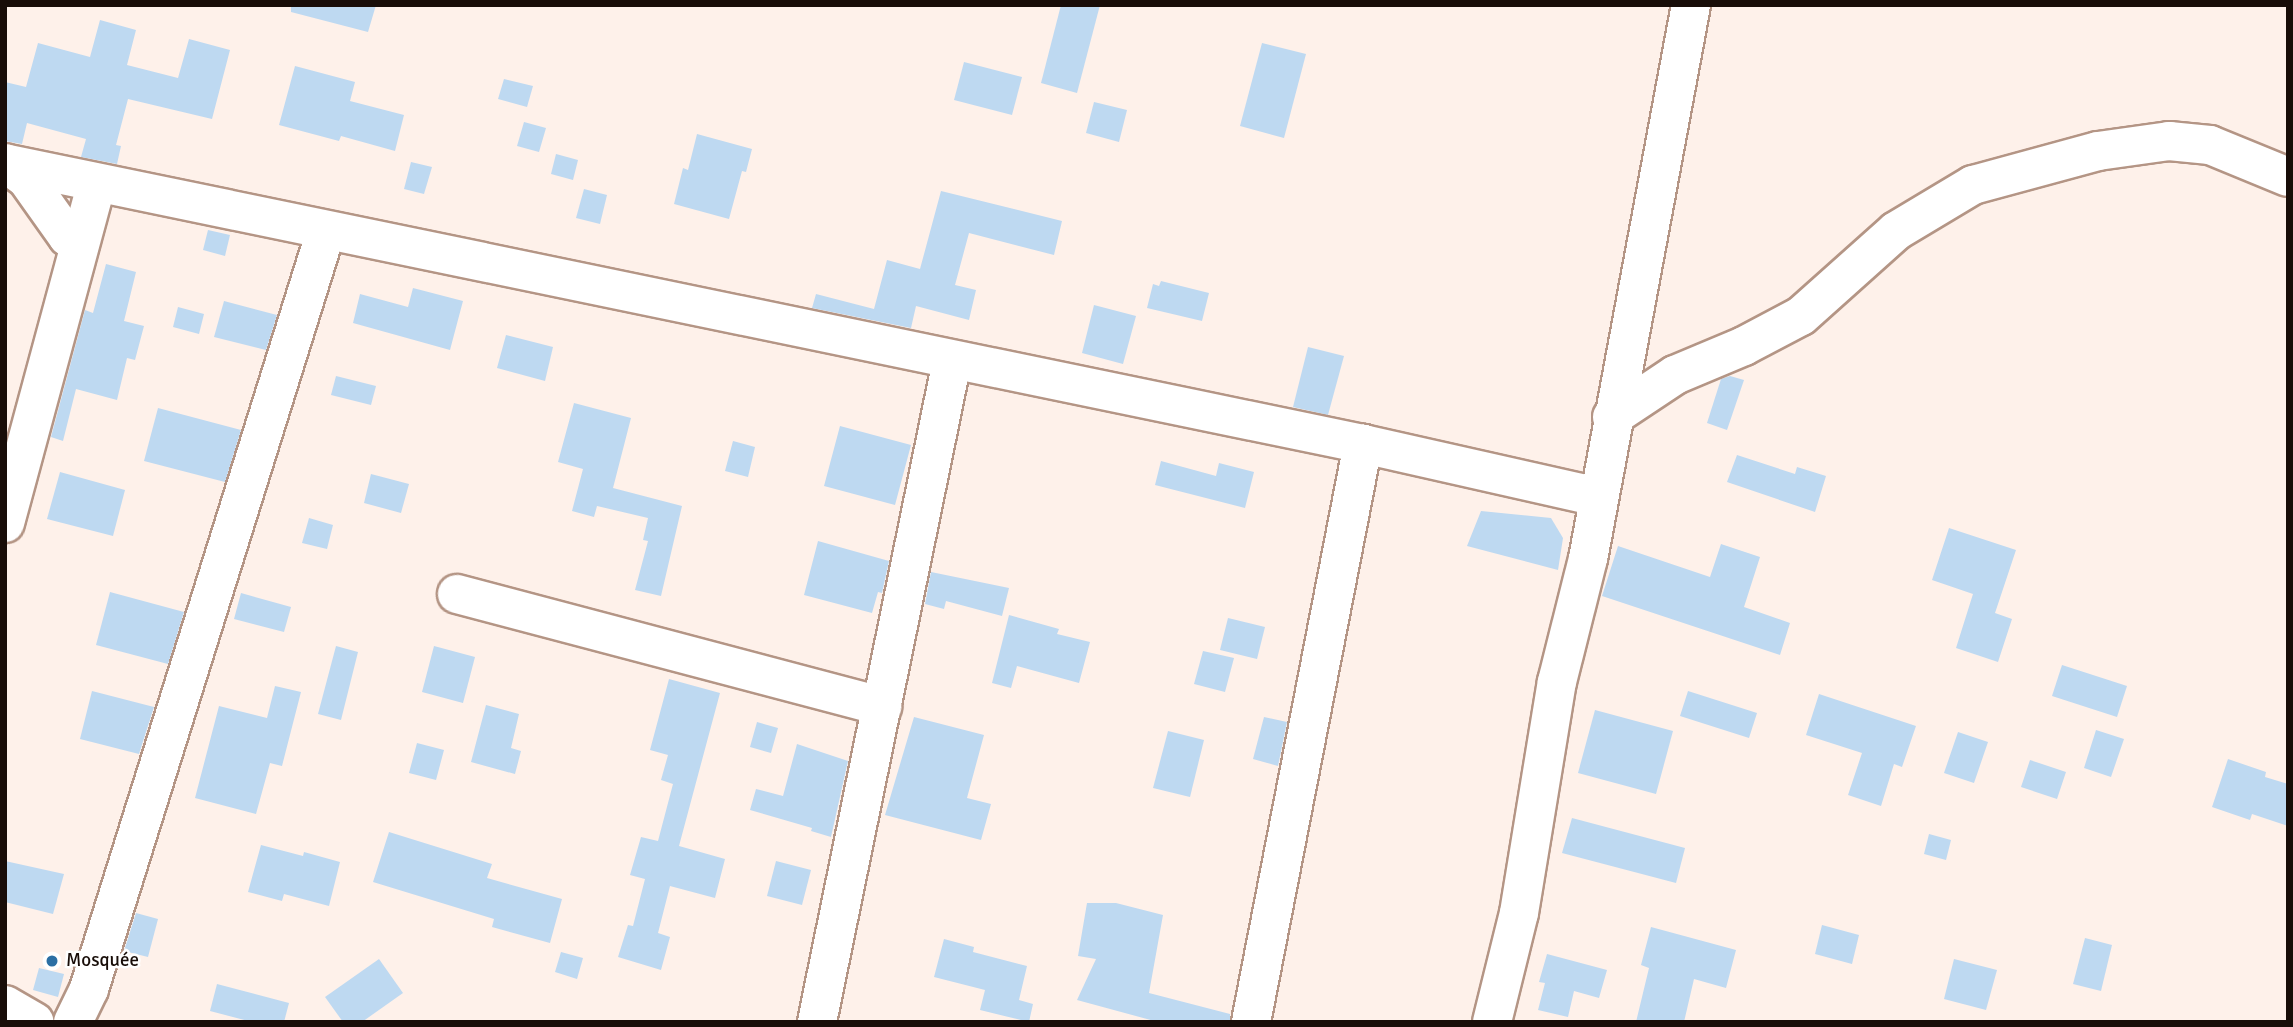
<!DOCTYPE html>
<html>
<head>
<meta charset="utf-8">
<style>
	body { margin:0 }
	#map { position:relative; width:2293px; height:1027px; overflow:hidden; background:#fef1ea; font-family:Signika,sans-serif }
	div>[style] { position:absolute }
	.building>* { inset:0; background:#bed9f1 }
	.roads { filter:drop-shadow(2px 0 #b49585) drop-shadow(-2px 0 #b49585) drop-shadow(0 2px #b49585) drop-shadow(0 -2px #b49585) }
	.minor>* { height:38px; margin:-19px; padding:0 19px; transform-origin:19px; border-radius:19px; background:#fff }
	.dots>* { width:19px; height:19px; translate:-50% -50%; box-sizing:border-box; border:4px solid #fff; border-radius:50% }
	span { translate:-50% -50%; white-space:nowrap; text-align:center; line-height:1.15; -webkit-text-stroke:5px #fff; paint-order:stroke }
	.poi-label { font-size:19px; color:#180d08 }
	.left { translate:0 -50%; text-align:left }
	.frame { position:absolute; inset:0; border:7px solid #180d08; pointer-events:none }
</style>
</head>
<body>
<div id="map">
	<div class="building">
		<div style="clip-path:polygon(291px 5px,376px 5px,368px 32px,291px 12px)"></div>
		<div style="clip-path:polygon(1061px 5px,1100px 5px,1077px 93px,1041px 83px)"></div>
		<div style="clip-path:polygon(100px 20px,136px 30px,127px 65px,178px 78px,189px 39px,230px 50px,212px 119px,128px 99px,116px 145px,121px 146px,117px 164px,81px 157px,86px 139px,27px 123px,22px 144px,5px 141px,5px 82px,26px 87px,38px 43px,90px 57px)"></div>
		<div style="clip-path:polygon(1262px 43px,1306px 54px,1284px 138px,1240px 126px)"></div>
		<div style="clip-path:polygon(964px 62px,1022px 77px,1012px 115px,954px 100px)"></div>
		<div style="clip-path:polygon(295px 66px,355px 82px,350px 101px,404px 115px,395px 151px,341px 136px,339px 141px,279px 125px)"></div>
		<div style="clip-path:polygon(504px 79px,533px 86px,527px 107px,498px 99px)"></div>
		<div style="clip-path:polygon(1094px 102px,1127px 110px,1119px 142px,1086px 133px)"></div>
		<div style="clip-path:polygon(524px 122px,546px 128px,539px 152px,517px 146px)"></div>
		<div style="clip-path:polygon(697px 134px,752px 149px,746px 172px,742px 171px,729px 219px,674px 204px,683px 168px,688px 170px)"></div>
		<div style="clip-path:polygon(556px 154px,578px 160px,573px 180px,551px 174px)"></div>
		<div style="clip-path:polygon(411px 162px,432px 167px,424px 194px,404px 189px)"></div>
		<div style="clip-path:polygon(584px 189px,607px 195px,600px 224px,576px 218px)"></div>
		<div style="clip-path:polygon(941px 191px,1062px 221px,1054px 255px,969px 233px,955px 285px,976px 290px,969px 320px,916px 306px,911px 328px,812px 308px,816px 294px,874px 309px,887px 260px,920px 269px)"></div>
		<div style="clip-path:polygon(208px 230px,230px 235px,225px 256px,203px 250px)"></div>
		<div style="clip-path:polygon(106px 264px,136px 272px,124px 321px,144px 326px,135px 360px,127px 358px,117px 400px,76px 389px,63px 441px,51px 437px,85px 310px,93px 313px)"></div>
		<div style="clip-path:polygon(1161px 281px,1209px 293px,1202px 321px,1147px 308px,1153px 284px,1159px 286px)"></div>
		<div style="clip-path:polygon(413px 288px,463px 301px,450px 350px,353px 323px,360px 294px,408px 307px)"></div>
		<div style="clip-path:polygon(224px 301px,277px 315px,266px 350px,214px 337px)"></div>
		<div style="clip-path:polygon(1094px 305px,1136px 316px,1123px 364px,1082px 353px)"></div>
		<div style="clip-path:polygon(178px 307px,204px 314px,199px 334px,173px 327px)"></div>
		<div style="clip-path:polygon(506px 335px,553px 347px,545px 381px,497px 368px)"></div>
		<div style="clip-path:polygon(1308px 347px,1344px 356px,1328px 415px,1293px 407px)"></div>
		<div style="clip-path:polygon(336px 376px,376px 386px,371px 405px,331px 395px)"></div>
		<div style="clip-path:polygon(1730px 376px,1744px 380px,1727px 430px,1707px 423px,1721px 379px)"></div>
		<div style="clip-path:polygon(574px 403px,631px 418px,613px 488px,682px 506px,661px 596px,635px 590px,648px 541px,643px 540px,648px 518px,597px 506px,594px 517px,572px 511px,583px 469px,558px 462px)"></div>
		<div style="clip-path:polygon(158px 408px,241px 430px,225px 482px,144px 461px)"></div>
		<div style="clip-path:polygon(840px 426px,911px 445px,895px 505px,824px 486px)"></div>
		<div style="clip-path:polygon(733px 441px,755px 447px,748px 477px,725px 471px)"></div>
		<div style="clip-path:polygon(1737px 455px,1795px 474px,1797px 467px,1826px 476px,1815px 512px,1727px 482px)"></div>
		<div style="clip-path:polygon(1161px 461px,1216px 476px,1219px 463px,1254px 472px,1245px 508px,1155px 485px)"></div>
		<div style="clip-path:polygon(60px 472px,125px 490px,113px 536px,47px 519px)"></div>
		<div style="clip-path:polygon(371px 474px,409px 484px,401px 513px,364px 503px)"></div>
		<div style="clip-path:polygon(1481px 511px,1551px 518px,1563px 538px,1558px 570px,1467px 546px)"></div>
		<div style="clip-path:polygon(309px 518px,333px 525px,327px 549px,302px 543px)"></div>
		<div style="clip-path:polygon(1949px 528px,2016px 550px,1995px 613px,2012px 619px,1998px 662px,1956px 648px,1973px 594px,1932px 580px)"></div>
		<div style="clip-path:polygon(818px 541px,889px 561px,882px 593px,878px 592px,872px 613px,804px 595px)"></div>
		<div style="clip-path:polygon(1721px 544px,1760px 557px,1744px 607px,1790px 623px,1780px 655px,1602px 596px,1618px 546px,1710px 577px)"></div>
		<div style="clip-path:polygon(931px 572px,1009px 588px,1002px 616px,946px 601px,944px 609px,925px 604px)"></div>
		<div style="clip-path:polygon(110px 592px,184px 612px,168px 664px,96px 645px)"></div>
		<div style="clip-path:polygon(241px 593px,291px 607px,284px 632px,234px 619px)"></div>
		<div style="clip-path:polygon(1009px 615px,1059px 629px,1057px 634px,1090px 642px,1079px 683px,1017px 666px,1011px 688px,992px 683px)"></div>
		<div style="clip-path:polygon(1228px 618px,1265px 627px,1257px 659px,1220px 650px)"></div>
		<div style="clip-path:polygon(336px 646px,358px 652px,341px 720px,318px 714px)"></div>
		<div style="clip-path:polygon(434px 646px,475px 657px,463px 703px,422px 692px)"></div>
		<div style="clip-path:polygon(1203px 651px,1234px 658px,1225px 692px,1194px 684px)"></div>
		<div style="clip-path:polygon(2062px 665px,2127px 686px,2117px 717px,2052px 696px)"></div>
		<div style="clip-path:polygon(669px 679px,720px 693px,679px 846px,725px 859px,715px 898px,670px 886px,658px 933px,670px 937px,661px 970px,618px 957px,628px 925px,633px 926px,645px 879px,630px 875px,641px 837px,658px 841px,673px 784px,661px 780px,668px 755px,650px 750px)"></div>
		<div style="clip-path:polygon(275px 686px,301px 692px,282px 766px,270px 763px,256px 814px,195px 798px,219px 706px,267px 718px)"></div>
		<div style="clip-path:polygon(92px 691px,154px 707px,139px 754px,80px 739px)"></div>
		<div style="clip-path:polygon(1688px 691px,1757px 713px,1749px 738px,1680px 716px)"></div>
		<div style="clip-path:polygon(1819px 694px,1916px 726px,1902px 767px,1894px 764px,1881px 806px,1848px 795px,1862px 753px,1806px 735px)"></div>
		<div style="clip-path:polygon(486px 705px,519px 714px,511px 748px,521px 751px,515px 774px,471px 762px)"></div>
		<div style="clip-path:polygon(1595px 710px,1673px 731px,1656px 794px,1578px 773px)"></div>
		<div style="clip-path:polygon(914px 717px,984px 735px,967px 798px,991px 804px,981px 840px,885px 815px)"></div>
		<div style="clip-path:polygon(1264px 717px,1287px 722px,1278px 766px,1253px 759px)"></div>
		<div style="clip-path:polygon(757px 722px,778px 728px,771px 753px,750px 747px)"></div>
		<div style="clip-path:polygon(2096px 730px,2124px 739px,2111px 777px,2084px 768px)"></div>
		<div style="clip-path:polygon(1168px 731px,1204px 740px,1190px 797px,1153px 788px)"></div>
		<div style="clip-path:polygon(1958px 732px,1988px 742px,1974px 783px,1944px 773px)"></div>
		<div style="clip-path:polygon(417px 743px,444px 750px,436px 780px,409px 773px)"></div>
		<div style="clip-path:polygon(797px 744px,848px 761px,831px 837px,811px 831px,812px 828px,750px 810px,756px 789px,783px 796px)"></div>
		<div style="clip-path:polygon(2228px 759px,2266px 772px,2265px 777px,2288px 784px,2288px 826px,2252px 814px,2250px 820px,2212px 807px)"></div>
		<div style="clip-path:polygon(2030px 760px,2066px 772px,2057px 799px,2021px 787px)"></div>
		<div style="clip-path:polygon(1572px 818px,1685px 848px,1676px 883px,1562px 853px)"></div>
		<div style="clip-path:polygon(389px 832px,492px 864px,487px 878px,562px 899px,550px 943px,492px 927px,494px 919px,373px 882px)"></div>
		<div style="clip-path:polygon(1929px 834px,1951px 840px,1946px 860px,1924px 854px)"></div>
		<div style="clip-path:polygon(261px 845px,303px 856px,304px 852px,340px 862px,329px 906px,284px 894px,282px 901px,248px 892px)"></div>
		<div style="clip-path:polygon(5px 861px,64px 874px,53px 914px,5px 902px)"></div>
		<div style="clip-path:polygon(776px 861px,811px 870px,802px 905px,767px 896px)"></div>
		<div style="clip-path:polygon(1087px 903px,1116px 903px,1163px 915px,1149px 993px,1230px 1014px,1230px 1022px,1158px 1022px,1077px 1000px,1096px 959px,1078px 956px)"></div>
		<div style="clip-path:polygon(136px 913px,158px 919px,148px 957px,124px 951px)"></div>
		<div style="clip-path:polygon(1822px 925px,1859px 935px,1852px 964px,1815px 954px)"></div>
		<div style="clip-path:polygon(1651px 927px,1736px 950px,1726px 988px,1694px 979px,1684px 1022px,1636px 1022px,1649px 968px,1641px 965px)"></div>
		<div style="clip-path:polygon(2085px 938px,2112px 945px,2101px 991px,2073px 984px)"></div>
		<div style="clip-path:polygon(944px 939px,974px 947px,973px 952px,1027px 966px,1019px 1000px,1033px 1004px,1029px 1022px,980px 1010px,985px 990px,934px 977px)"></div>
		<div style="clip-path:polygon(561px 952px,583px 958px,577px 979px,555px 972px)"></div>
		<div style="clip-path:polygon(1547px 954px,1607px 970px,1599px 998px,1574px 991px,1568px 1017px,1538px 1010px,1545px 983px,1539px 982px)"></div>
		<div style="clip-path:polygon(379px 959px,403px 993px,362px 1022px,343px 1022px,325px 997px)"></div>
		<div style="clip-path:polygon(1954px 959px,1997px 970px,1986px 1010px,1944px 999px)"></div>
		<div style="clip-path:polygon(39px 968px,64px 974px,58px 997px,33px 990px)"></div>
		<div style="clip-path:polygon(217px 984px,289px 1003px,284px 1022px,252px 1022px,210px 1011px)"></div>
	</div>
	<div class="roads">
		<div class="minor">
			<div style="left:5px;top:163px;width:26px;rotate:36deg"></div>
			<div style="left:26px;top:178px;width:72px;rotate:54.6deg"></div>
			<div style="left:68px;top:237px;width:14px;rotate:36deg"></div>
			<div style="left:9px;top:164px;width:1383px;rotate:11.68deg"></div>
			<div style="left:1363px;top:444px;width:241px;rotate:12.7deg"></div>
			<div style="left:1612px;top:417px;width:76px;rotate:-33.7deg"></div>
			<div style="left:1675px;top:375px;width:75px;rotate:-22.8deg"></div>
			<div style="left:1744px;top:346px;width:64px;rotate:-27.8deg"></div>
			<div style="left:1801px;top:316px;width:127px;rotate:-41.8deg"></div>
			<div style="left:1896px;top:231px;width:90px;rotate:-30.9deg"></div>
			<div style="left:1973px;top:185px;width:130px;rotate:-15.2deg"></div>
			<div style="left:2098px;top:151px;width:72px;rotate:-8deg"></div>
			<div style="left:2169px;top:141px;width:41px;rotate:5.6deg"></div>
			<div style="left:2210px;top:145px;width:84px;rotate:22.3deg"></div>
			<div style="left:5px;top:523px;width:352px;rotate:-74.9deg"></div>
			<div style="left:457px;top:594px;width:440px;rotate:14.8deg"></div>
			<div style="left:5px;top:1005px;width:34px;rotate:30deg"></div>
			<div style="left:73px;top:1022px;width:37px;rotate:-64deg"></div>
			<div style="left:89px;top:989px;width:794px;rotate:-72.64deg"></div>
			<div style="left:817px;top:1022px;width:675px;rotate:-78.46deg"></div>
			<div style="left:1251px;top:1022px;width:589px;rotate:-79.03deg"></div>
			<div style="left:1492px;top:1022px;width:112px;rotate:-76.1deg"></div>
			<div style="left:1519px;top:913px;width:234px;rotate:-80.7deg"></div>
			<div style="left:1557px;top:682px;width:127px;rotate:-75.9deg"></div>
			<div style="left:1588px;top:559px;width:563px;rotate:-79.47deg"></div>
		</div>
	</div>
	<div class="dots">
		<div style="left:52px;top:961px;background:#2b6fa4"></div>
	</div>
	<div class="poi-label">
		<span class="left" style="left:66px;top:961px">Mosquée</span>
	</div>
	<div class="frame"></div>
</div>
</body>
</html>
